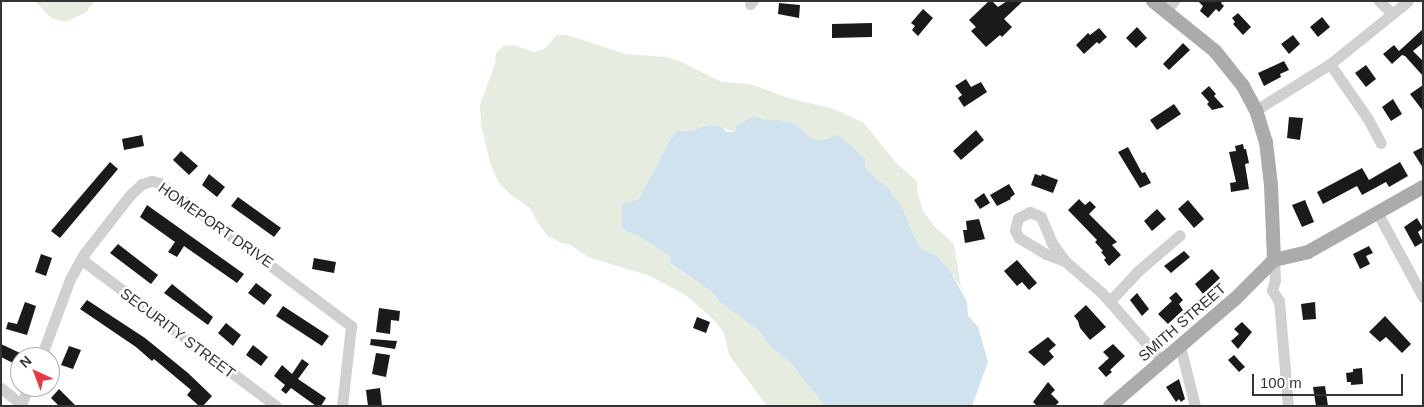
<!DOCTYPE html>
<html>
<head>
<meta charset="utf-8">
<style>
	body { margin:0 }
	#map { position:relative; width:1424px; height:407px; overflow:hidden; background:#fff; font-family:Helvetica,sans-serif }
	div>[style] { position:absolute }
	.green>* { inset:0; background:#e6ecdf }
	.water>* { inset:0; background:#cfe2ee }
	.building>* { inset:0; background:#1a1a1a }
	.minor>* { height:11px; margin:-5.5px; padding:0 5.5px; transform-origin:5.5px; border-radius:5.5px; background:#d0d0d0 }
	.major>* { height:14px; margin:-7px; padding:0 7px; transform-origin:7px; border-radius:7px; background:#ababab }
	span { translate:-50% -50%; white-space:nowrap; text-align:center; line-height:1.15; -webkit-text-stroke:5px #fff; paint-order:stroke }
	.street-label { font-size:15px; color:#333 }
	.frame { position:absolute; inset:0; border:2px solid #333; pointer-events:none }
	.north { position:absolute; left:10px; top:347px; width:50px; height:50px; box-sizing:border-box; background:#fff; border:1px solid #adadad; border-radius:50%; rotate:317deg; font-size:14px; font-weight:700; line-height:20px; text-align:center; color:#333 }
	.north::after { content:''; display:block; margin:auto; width:18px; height:22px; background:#e63946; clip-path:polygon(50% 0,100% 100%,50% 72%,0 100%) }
	.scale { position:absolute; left:1252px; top:374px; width:151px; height:22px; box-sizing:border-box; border:2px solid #333; border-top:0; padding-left:6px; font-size:15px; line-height:18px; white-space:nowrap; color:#333; -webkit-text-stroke:4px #fff; paint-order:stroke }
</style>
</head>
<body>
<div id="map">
	<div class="green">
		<div style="clip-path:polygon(35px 1px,95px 1px,85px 13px,66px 22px,51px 18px)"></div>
		<div style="clip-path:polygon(557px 35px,567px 35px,625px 54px,665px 57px,679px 61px,722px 82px,750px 84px,792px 99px,834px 109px,864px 123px,896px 163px,917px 181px,917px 191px,923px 211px,934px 226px,954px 244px,961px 288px,950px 271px,937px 256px,922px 249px,914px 236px,903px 209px,889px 189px,866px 169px,865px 158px,839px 136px,826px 138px,818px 142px,812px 139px,796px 124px,779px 120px,764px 120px,754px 116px,736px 126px,735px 132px,709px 125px,690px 131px,677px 131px,669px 143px,639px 199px,622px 204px,622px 223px,627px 232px,639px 236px,671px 256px,671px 265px,712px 292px,721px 303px,758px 330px,771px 347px,790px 362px,825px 406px,767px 406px,729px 355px,724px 333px,716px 322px,687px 296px,650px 276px,588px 257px,569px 244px,561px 243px,548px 236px,538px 223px,530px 208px,512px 196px,499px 183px,490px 163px,481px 124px,480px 105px,495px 64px,496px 53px,504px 46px,514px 45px,534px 52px,544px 49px)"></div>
	</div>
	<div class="water">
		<div style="clip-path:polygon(754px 116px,764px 120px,779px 120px,796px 124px,812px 139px,818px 141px,838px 135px,865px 158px,866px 169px,889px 189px,903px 209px,914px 236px,922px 249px,937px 256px,950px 271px,967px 302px,968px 316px,978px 327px,988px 362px,972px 406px,825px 406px,790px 362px,771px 347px,758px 330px,721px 303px,712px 292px,671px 264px,670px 256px,639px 236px,627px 232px,622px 227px,622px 204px,639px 199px,669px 142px,677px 131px,690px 131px,709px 125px,721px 127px,727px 132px,735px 132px,736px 126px)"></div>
	</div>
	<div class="building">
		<div style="clip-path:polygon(989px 1px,992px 1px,998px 7px,1007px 1px,1023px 1px,1004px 19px,1012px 27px,1002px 37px,1000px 35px,986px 47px,971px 31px,976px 27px,969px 20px)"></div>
		<div style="clip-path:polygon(1198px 1px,1223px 1px,1221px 3px,1224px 6px,1219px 12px,1216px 9px,1208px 18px,1200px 11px,1203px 6px)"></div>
		<div style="clip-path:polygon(779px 3px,800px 5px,799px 18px,778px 14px)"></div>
		<div style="clip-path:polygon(923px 9px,933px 18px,918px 36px,912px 30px,915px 26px,911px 23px)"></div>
		<div style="clip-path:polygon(1238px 13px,1251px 27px,1243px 35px,1233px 24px,1235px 22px,1232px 18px)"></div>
		<div style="clip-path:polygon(1322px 17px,1330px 27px,1318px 37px,1310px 27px)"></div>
		<div style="clip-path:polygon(872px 23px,872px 37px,832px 38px,832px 24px)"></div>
		<div style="clip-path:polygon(1137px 27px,1147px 38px,1136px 48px,1126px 38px)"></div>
		<div style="clip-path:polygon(1099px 28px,1107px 37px,1099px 44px,1097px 42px,1084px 54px,1076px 45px,1088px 33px,1090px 35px)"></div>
		<div style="clip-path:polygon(1423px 29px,1423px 43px,1413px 51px,1423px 61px,1423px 76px,1405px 56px,1402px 55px,1392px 64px,1383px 54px,1394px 45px,1399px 51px)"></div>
		<div style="clip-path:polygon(1293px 35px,1300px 44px,1289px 54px,1281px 44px)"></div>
		<div style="clip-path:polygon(1183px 43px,1190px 50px,1169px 70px,1163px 64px)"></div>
		<div style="clip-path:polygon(1284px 61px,1289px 70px,1280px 74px,1281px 77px,1264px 86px,1258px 73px)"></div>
		<div style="clip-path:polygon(1366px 65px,1376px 79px,1366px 87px,1355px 73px)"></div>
		<div style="clip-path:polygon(966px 79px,971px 87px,981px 82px,987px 92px,964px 107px,958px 98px,962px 95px,955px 86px)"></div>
		<div style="clip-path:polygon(1423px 85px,1423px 111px,1410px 94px)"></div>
		<div style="clip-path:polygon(1209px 86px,1216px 94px,1214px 96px,1224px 107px,1212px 110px,1207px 104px,1209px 102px,1201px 93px)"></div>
		<div style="clip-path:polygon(1393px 99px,1402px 114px,1391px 121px,1382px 107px)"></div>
		<div style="clip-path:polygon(1174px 104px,1181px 114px,1157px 130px,1150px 120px)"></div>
		<div style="clip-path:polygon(1289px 117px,1303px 118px,1300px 140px,1287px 138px)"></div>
		<div style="clip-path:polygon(976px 130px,984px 140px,961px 160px,953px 151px)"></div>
		<div style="clip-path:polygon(142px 135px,144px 146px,124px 150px,122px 139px)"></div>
		<div style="clip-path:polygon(1243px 144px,1244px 149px,1246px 149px,1249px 163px,1245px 164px,1249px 189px,1231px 192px,1230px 183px,1236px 182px,1229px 152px,1236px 151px,1235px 146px)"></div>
		<div style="clip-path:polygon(1128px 147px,1142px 173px,1145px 172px,1151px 183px,1140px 188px,1118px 152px)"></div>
		<div style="clip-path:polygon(1423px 147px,1423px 168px,1413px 152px)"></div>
		<div style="clip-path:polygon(181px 151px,198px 166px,189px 175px,173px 160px)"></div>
		<div style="clip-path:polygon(110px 162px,118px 169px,60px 238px,51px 231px)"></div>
		<div style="clip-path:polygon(1400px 162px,1408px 176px,1389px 187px,1386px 182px,1362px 195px,1357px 186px,1323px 204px,1317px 192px,1362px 168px,1369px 180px)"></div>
		<div style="clip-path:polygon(209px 174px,225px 187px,217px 197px,202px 185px)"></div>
		<div style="clip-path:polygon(1035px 174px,1041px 176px,1042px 174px,1058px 180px,1053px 193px,1031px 185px)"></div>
		<div style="clip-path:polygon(1009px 184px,1015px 194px,1010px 198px,1011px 199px,997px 206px,990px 195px)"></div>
		<div style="clip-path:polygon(984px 193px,990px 203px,980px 209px,974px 200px)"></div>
		<div style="clip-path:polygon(238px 197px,281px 228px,274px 237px,231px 206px)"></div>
		<div style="clip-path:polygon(1079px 199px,1085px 205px,1090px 201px,1096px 207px,1089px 214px,1117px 242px,1112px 245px,1121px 255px,1109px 266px,1104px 260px,1106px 258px,1101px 252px,1103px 251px,1095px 242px,1097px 240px,1068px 210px)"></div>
		<div style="clip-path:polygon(1188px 200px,1204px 219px,1194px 228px,1178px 209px)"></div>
		<div style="clip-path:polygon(1305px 200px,1314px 222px,1302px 227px,1292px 205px)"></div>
		<div style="clip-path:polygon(147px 205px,244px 274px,237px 283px,184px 246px,177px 257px,168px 252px,175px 242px,140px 217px)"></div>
		<div style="clip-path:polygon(1157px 209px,1166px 219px,1152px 231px,1144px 221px)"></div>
		<div style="clip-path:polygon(1417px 218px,1423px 228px,1418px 232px,1423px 242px,1415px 247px,1404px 227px)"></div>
		<div style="clip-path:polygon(979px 219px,985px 239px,965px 243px,963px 230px,967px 230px,966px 221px)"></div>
		<div style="clip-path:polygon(118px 244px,158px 275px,151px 284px,110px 253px)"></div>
		<div style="clip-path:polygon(1369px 246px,1373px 253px,1366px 256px,1370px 264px,1360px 269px,1353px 254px)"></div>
		<div style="clip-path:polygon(1184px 251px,1190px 257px,1171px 273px,1164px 266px)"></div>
		<div style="clip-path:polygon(41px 254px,52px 258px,46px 276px,35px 272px)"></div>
		<div style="clip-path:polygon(314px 258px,336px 262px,334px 273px,312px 269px)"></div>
		<div style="clip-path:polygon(1017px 260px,1037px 283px,1029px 290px,1022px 282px,1017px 286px,1004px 271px)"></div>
		<div style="clip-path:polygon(1212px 269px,1220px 278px,1203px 294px,1195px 284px)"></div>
		<div style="clip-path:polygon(256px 283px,272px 295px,264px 305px,248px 293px)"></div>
		<div style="clip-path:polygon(172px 284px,213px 317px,208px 325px,164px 293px)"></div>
		<div style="clip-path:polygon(1176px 292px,1183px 300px,1179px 304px,1183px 310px,1168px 324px,1158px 314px,1172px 301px,1169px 298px)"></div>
		<div style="clip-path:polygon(1137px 293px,1149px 309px,1142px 316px,1130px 300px)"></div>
		<div style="clip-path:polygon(87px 300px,145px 338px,188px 373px,212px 396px,203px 406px,199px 406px,187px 395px,191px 390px,154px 359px,152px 361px,136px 347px,80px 309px)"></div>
		<div style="clip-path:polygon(25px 302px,36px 306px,27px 335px,6px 329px,8px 322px,17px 324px)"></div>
		<div style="clip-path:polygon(1315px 302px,1316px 319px,1303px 320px,1301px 304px)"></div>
		<div style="clip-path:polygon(1086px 305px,1106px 327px,1090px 340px,1080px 328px,1078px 321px,1074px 316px)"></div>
		<div style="clip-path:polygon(283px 306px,329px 336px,322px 346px,276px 316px)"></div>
		<div style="clip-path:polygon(379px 308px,400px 311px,399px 321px,391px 320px,390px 334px,376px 332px)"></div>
		<div style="clip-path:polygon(1385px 316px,1411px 344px,1402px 353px,1386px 337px,1380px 342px,1369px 332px)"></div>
		<div style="clip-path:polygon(697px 317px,710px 322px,706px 333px,693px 328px)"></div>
		<div style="clip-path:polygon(1242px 322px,1252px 332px,1238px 349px,1231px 341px,1239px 334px,1234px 329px)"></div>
		<div style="clip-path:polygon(226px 323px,241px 335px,233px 346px,218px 333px)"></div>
		<div style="clip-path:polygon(1048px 337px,1056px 345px,1049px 351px,1054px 357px,1044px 366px,1028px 352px)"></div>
		<div style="clip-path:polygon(371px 339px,397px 341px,395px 349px,370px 345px)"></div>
		<div style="clip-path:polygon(1px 344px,20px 353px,15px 364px,1px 357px)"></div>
		<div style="clip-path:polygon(1113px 344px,1125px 356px,1110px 370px,1112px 372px,1106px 377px,1098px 368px,1109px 358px,1103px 352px)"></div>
		<div style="clip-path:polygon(253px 345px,268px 357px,261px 366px,246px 355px)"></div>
		<div style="clip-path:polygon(69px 346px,81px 350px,73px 369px,61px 365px)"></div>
		<div style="clip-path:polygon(376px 353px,390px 355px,386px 377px,372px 374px)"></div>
		<div style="clip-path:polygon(1234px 355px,1245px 367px,1239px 372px,1228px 360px)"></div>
		<div style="clip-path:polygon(302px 359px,309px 364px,298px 379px,326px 398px,321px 406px,316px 406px,291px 388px,286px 394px,281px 390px,285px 385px,274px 376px,282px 365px,292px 374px)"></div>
		<div style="clip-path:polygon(1362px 368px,1363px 384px,1351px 385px,1351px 382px,1347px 382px,1346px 373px,1353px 372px,1353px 369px)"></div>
		<div style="clip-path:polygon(1179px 379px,1185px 399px,1181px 402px,1179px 399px,1176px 402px,1166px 387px)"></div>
		<div style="clip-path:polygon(1048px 382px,1055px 390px,1051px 394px,1059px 402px,1055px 406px,1037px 406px,1033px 402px)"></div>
		<div style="clip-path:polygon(1325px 386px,1328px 406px,1316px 406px,1313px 387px)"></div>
		<div style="clip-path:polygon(380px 388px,382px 406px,368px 406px,366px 390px)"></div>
		<div style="clip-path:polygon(59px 389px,76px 406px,59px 406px,51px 398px)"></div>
	</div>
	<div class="minor">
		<div style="left:1379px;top:1px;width:18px;rotate:43deg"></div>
		<div style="left:750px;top:4px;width:4px;rotate:-45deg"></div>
		<div style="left:1166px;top:11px;width:13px;rotate:-51deg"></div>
		<div style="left:1330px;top:64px;width:67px;rotate:55.4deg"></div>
		<div style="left:1368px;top:119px;width:27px;rotate:62deg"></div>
		<div style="left:1256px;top:110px;width:87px;rotate:-31.9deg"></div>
		<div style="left:1330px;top:64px;width:100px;rotate:-38.9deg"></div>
		<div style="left:1377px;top:212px;width:97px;rotate:61.6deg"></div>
		<div style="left:81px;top:259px;width:244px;rotate:37deg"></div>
		<div style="left:1274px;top:260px;width:20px;rotate:87deg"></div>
		<div style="left:1275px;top:280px;width:10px;rotate:107deg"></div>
		<div style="left:1272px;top:290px;width:13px;rotate:58deg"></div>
		<div style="left:1279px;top:301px;width:105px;rotate:85.1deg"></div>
		<div style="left:1065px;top:261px;width:20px;rotate:-160deg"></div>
		<div style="left:1046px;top:254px;width:31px;rotate:-149deg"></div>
		<div style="left:1019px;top:238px;width:9px;rotate:-117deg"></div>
		<div style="left:1015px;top:230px;width:12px;rotate:-76deg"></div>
		<div style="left:1018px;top:218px;width:13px;rotate:-27deg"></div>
		<div style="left:1030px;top:212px;width:12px;rotate:24deg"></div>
		<div style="left:1041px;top:217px;width:28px;rotate:67deg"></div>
		<div style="left:1052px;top:243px;width:22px;rotate:54deg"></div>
		<div style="left:1065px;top:261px;width:49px;rotate:40.9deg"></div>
		<div style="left:1102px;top:293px;width:91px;rotate:48.6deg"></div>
		<div style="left:1110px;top:301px;width:41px;rotate:-47deg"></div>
		<div style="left:1138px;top:271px;width:55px;rotate:-40.6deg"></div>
		<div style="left:1180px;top:346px;width:62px;rotate:76deg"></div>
		<div style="left:41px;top:357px;width:83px;rotate:-69.6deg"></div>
		<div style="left:70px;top:279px;width:29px;rotate:-61deg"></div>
		<div style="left:84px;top:254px;width:75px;rotate:-52.1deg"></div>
		<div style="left:130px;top:195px;width:16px;rotate:-43deg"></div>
		<div style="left:142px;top:184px;width:10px;rotate:-17deg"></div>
		<div style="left:152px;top:181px;width:8px;rotate:14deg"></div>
		<div style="left:160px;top:183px;width:239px;rotate:36.8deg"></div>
		<div style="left:351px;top:326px;width:81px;rotate:96.4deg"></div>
		<div style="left:1px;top:388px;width:28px;rotate:39deg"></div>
		<div style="left:21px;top:404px;width:19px;rotate:-65deg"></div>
	</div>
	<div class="major">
		<div style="left:1153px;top:1px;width:80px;rotate:38.9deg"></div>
		<div style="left:1215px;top:51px;width:45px;rotate:51.3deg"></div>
		<div style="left:1243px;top:86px;width:27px;rotate:62deg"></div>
		<div style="left:1256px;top:110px;width:34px;rotate:73deg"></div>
		<div style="left:1266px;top:142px;width:43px;rotate:83.4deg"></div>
		<div style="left:1271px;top:185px;width:75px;rotate:87.7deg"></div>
		<div style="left:1274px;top:260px;width:35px;rotate:-13deg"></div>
		<div style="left:1308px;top:252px;width:132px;rotate:-29.5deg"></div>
		<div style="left:1110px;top:406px;width:165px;rotate:-40.6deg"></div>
		<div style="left:1235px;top:299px;width:55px;rotate:-45deg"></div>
	</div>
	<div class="street-label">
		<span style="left:216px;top:225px;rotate:35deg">HOMEPORT DRIVE</span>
		<span style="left:1182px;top:322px;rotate:-41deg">SMITH STREET</span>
		<span style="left:178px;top:333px;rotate:37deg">SECURITY STREET</span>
	</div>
	<div class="frame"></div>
	<div class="north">N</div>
	<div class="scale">100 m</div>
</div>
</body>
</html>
